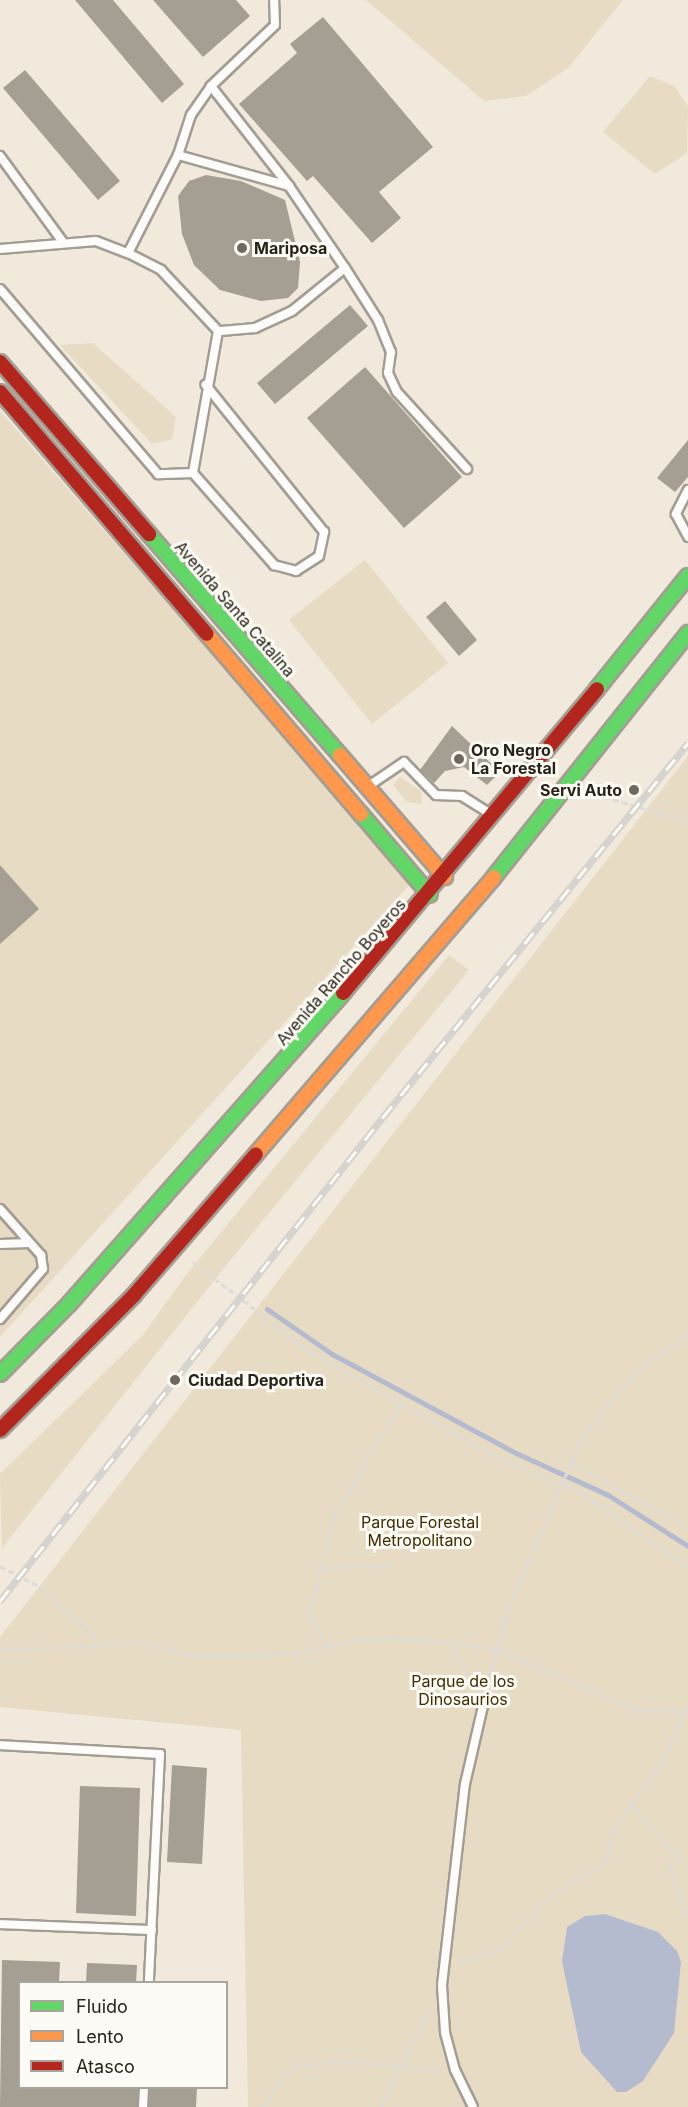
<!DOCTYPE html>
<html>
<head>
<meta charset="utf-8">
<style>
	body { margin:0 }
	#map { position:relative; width:688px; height:2107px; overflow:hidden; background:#f1e9db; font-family:Inter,sans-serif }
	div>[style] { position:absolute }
	.green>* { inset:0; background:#e8dbc4 }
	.water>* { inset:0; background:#b5bbce }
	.stream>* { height:5px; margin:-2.5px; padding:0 2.5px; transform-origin:2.5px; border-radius:2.5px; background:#b5bbce }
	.building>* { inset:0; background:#a59e92 }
	.path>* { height:3px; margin-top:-1.5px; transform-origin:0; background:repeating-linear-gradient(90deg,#dddbd7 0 6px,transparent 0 9px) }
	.roads { filter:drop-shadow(2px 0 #a39d93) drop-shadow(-2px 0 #a39d93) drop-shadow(0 2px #a39d93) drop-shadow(0 -2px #a39d93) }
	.lane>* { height:8px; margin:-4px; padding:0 4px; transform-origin:4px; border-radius:4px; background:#fdfcfa }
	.fast>* { height:14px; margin:-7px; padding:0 7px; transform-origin:7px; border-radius:7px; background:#63d668 }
	.slow>* { height:14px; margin:-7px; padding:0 7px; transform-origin:7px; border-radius:7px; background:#ff974d }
	.jam>* { height:14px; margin:-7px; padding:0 7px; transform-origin:7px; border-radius:7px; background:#b3261e }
	.rail>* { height:7px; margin-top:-3.5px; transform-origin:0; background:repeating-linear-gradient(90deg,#fdfbf5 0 14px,#d4d2ce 0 28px); box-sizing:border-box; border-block:2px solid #d4d2ce }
	.dots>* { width:16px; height:16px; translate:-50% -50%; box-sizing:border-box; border:3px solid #fdfbf5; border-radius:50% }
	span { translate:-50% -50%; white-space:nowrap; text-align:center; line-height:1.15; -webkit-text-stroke:6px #fdfbf5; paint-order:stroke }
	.poi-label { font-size:16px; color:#282319; font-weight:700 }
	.left { translate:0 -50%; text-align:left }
	.right { translate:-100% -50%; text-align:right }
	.street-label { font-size:16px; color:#282319 }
	.park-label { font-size:16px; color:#3e2c00 }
	.legend { position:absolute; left:18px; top:1981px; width:210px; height:108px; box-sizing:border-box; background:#fdfbf5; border:2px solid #a8a59d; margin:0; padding:8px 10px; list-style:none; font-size:18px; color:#282319 }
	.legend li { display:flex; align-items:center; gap:12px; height:30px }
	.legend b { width:30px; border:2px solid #a8a59d }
</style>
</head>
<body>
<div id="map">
	<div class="green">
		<div style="clip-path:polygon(366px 0,623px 0,568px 68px,526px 96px,484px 101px)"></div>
		<div style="clip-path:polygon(650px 76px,674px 86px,688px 106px,687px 153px,655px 174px,603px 132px)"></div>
		<div style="clip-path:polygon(93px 343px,176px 417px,172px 439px,152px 444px,60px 345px)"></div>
		<div style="clip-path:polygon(0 411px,411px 883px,0 1337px)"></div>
		<div style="clip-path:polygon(365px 560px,448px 663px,372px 724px,289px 620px)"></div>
		<div style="clip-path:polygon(688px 756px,688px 2107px,248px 2107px,241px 1730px,0 1707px,0 1637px)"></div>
		<div style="clip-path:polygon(400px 777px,421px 791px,422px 804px,407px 802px,393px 785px)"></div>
		<div style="clip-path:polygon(449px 955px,469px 970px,232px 1258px,2px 1548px,0 1474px,142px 1336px,186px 1275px)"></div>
	</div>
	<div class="water">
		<div style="clip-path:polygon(605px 1914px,658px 1932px,677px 1951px,681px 1962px,674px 2033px,643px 2081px,626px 2092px,617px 2092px,581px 2052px,562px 1961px,567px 1927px,585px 1916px)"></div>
	</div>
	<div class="stream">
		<div style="left:267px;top:1309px;width:79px;rotate:34.7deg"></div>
		<div style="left:332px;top:1354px;width:209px;rotate:28.3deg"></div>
		<div style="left:516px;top:1453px;width:101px;rotate:24.5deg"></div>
		<div style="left:608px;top:1495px;width:95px;rotate:32.5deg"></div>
	</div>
	<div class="building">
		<div style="clip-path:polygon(75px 0,113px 0,184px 84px,162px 103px)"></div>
		<div style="clip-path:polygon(153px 0,236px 0,250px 16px,203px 57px)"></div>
		<div style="clip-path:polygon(323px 17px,433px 147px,379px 192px,401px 218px,372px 243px,313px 176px,307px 181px,239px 104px,297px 53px,290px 44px)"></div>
		<div style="clip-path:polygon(25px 70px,120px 181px,98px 200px,3px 88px)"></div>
		<div style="clip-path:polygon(206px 175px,241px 181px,285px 200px,300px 262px,298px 288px,288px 298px,261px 301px,220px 290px,194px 265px,182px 234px,178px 196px,189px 181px)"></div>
		<div style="clip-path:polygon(350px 305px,368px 326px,275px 404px,257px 383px)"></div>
		<div style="clip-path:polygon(365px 367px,462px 477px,404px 528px,307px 418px)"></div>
		<div style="clip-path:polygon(688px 440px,688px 477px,675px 492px,657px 478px)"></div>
		<div style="clip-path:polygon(445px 601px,477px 640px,459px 656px,426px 617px)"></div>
		<div style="clip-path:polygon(452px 726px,500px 772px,487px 785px,464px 767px,445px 771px,434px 783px,420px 770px)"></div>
		<div style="clip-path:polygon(0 865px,39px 909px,0 944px)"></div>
		<div style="clip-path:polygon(172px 1765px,207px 1768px,202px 1864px,167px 1862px)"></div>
		<div style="clip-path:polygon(80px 1786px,140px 1788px,136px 1916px,76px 1913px)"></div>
		<div style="clip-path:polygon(2px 1960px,60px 1962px,59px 1983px,20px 1983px,20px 2088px,138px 2088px,137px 2107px,0 2107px)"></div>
		<div style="clip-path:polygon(87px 1963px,137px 1965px,136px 1983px,86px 1983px)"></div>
		<div style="clip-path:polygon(150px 2088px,197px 2088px,196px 2107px,149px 2107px)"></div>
	</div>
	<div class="path">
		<div style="left:587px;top:792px;width:105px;rotate:16deg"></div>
		<div style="left:193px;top:1262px;width:150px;rotate:37.4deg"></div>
		<div style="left:312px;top:1353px;width:206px;rotate:29.4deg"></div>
		<div style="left:491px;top:1454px;width:103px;rotate:23.6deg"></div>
		<div style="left:585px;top:1495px;width:126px;rotate:35deg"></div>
		<div style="left:570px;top:1462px;width:135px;rotate:28.8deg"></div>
		<div style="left:0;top:1566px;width:44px;rotate:27.1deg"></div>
		<div style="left:39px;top:1586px;width:88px;rotate:42.7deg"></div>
		<div style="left:320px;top:1568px;width:72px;rotate:-2.4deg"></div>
		<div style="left:328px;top:1645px;width:36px;rotate:-122deg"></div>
		<div style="left:309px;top:1615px;width:100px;rotate:-75.5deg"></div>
		<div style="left:334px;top:1518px;width:132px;rotate:-59.6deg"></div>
		<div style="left:452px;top:1647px;width:52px;rotate:59deg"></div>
		<div style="left:0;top:1650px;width:144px;rotate:-2.8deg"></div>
		<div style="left:144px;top:1643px;width:56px;rotate:13.5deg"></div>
		<div style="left:198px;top:1656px;width:29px"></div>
		<div style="left:227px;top:1656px;width:69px;rotate:-2.5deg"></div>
		<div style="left:296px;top:1653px;width:70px;rotate:-11.5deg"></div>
		<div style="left:365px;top:1639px;width:35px;rotate:-2deg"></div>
		<div style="left:400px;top:1638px;width:99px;rotate:6.4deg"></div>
		<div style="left:498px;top:1649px;width:150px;rotate:23.5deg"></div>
		<div style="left:636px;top:1709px;width:52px;rotate:3.3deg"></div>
		<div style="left:486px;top:1692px;width:85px;rotate:-75deg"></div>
		<div style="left:508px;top:1610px;width:190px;rotate:-66.8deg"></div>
		<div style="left:583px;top:1435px;width:87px;rotate:-49.7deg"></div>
		<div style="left:639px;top:1369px;width:59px;rotate:-34deg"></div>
		<div style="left:631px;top:1804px;width:74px;rotate:48.3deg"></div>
		<div style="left:680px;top:1859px;width:13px;rotate:141deg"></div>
		<div style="left:670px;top:1867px;width:55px;rotate:70.9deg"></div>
		<div style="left:458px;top:1962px;width:44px;rotate:-15.9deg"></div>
		<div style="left:500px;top:1950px;width:74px;rotate:-47.7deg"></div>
		<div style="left:550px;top:1895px;width:64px;rotate:-29.7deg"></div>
		<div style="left:606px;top:1863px;width:32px;rotate:-79deg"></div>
		<div style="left:612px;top:1832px;width:86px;rotate:-54.5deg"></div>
		<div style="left:662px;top:1762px;width:63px;rotate:-65.5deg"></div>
		<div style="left:263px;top:2107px;width:40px;rotate:-57.1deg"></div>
		<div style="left:285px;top:2073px;width:13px;rotate:-29deg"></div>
		<div style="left:296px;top:2067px;width:46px;rotate:-7.4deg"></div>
		<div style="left:342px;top:2061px;width:99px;rotate:5.2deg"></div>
		<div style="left:381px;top:2107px;width:110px;rotate:-63.7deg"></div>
	</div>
	<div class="roads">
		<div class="lane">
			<div style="left:211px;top:86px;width:127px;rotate:52deg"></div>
			<div style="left:289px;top:186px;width:99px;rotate:55.7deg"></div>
			<div style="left:345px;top:268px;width:68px;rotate:140.9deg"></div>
			<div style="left:292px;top:311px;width:41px;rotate:155.3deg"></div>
			<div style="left:255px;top:328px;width:37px;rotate:175deg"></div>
			<div style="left:178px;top:155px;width:115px;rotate:15.6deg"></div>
			<div style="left:0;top:156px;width:107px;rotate:53.8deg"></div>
			<div style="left:0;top:249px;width:96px;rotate:-4.8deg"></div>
			<div style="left:96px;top:241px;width:34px;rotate:21deg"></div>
			<div style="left:128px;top:253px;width:37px;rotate:27deg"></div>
			<div style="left:161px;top:270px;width:83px;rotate:46.9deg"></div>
			<div style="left:218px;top:331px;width:144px;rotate:100deg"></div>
			<div style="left:193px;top:473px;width:35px;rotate:178deg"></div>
			<div style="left:158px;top:474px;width:243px;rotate:-130.5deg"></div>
			<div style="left:128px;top:253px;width:110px;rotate:-63deg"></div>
			<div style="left:178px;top:155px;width:42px;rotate:-72deg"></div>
			<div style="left:191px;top:115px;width:35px;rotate:-55deg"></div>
			<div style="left:211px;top:86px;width:88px;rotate:-43.6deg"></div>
			<div style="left:275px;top:25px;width:25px;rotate:-92deg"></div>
			<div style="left:345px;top:268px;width:62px;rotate:57.6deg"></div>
			<div style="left:378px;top:320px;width:35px;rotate:68deg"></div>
			<div style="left:391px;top:352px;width:21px;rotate:98deg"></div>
			<div style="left:388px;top:373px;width:21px;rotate:65deg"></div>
			<div style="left:397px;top:392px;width:104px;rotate:47.7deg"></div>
			<div style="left:193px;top:473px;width:123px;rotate:48.6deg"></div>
			<div style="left:274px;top:565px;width:23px;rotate:15deg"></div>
			<div style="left:296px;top:571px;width:27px;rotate:-33deg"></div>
			<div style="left:319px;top:556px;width:25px;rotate:-78deg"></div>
			<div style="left:324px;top:532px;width:189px;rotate:-128.8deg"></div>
			<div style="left:688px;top:490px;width:27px;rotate:117deg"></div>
			<div style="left:676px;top:514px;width:26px;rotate:62deg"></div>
			<div style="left:370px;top:785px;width:41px;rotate:-34.1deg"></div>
			<div style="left:404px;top:762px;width:46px;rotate:45.9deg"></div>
			<div style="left:436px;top:795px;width:26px;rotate:2deg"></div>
			<div style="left:462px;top:796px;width:34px;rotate:32deg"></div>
			<div style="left:0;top:1209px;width:62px;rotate:48.3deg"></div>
			<div style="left:41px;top:1255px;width:14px;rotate:82deg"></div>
			<div style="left:43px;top:1269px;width:66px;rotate:130.7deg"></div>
			<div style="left:0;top:1244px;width:29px;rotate:-2deg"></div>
			<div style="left:0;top:1745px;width:160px;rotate:3.2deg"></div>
			<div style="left:160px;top:1754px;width:228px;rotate:92.8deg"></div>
			<div style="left:0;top:1924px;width:152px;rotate:2.3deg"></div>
			<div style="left:143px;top:2107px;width:19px;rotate:-87deg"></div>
			<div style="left:473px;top:2107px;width:41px;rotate:-115.9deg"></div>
			<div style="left:455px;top:2070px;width:39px;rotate:-105deg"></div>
			<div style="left:445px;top:2032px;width:47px;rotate:-93.7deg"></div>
			<div style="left:442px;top:1985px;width:202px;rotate:-83.5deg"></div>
			<div style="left:465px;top:1784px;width:84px;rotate:-77deg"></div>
		</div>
		<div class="fast">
			<div style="left:149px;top:534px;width:292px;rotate:49.2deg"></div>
			<div style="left:597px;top:689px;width:145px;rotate:-51.2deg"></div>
			<div style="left:361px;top:814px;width:106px;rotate:49.6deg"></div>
			<div style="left:494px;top:877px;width:312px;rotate:-51.5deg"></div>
			<div style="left:0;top:1374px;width:100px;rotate:-45.4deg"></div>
			<div style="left:70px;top:1303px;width:413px;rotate:-48.6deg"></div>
		</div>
		<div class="slow">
			<div style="left:207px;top:634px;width:237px;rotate:49.5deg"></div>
			<div style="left:340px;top:755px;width:161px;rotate:49.3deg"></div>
			<div style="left:256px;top:1154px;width:365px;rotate:-49.3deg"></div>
		</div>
		<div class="jam">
			<div style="left:0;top:362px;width:228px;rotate:49.1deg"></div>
			<div style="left:0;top:392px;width:318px;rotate:49.5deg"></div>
			<div style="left:343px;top:993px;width:396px;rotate:-50.1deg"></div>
			<div style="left:0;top:1430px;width:190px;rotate:-45.2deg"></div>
			<div style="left:134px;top:1295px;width:186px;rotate:-49.1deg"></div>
		</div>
	</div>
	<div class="rail">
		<div style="left:0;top:1601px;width:617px;rotate:-51.64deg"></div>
		<div style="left:383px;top:1117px;width:483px;rotate:-50.8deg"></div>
	</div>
	<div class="dots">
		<div style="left:242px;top:248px;background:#6e685d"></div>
		<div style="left:459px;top:759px;background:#6e685d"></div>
		<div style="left:634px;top:790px;background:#6e685d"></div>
		<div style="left:175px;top:1380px;background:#6e685d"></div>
	</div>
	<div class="poi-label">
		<span class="left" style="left:254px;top:248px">Mariposa</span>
		<span class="left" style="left:471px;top:759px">Oro Negro<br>La Forestal</span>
		<span class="right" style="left:622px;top:790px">Servi Auto</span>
		<span class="left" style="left:188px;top:1380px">Ciudad Deportiva</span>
	</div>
	<div class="street-label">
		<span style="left:235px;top:609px;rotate:49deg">Avenida Santa Catalina</span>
		<span style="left:341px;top:972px;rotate:-49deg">Avenida Rancho Boyeros</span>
	</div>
	<div class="park-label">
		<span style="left:420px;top:1531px">Parque Forestal<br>Metropolitano</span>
		<span style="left:463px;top:1690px">Parque de los<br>Dinosaurios</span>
	</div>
	<ul class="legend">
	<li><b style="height:8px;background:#63d668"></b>Fluido</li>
	<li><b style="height:8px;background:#ff974d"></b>Lento</li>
	<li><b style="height:8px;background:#b3261e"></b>Atasco</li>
	</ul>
</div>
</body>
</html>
